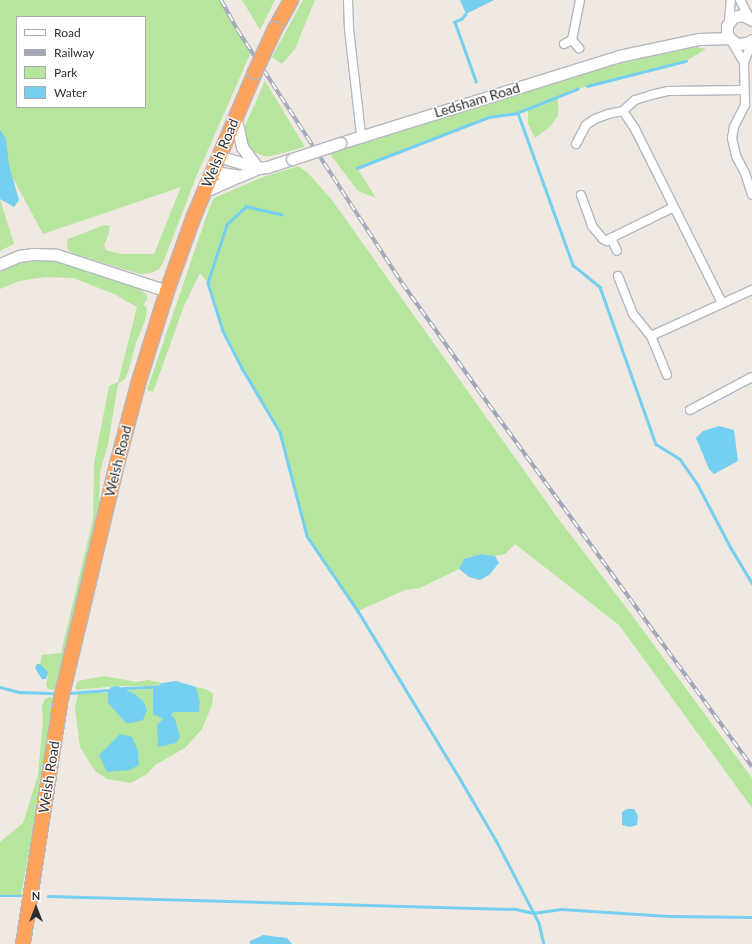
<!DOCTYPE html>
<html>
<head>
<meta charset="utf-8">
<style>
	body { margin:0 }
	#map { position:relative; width:752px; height:944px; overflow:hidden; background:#efe9e1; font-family:Lato,sans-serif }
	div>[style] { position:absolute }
	.green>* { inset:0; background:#b6e59e }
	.water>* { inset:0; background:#75cff0 }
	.stream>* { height:2.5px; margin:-1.25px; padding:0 1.25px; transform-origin:1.25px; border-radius:1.25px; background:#75cff0 }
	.roads { filter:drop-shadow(1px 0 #b4b7c1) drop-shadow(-1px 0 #b4b7c1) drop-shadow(0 1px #b4b7c1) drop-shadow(0 -1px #b4b7c1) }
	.street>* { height:8px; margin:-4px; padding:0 4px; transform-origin:4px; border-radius:4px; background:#fff }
	.secondary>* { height:11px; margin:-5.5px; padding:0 5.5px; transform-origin:5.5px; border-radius:5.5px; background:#fff }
	.highway>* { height:14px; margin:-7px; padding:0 7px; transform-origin:7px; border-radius:7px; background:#ffa35c }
	.rail>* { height:4px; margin-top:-2px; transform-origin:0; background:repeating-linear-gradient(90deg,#fff 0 8px,#a3a6b8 0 16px); box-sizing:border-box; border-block:1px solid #a3a6b8 }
	.bridges { filter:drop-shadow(1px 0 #b4b7c1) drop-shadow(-1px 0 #b4b7c1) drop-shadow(0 1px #b4b7c1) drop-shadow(0 -1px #b4b7c1) }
	.secondary-bridge>* { height:11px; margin:-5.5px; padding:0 5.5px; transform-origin:5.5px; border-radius:5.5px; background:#fff }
	.highway-bridge>* { height:14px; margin:-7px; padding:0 7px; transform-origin:7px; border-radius:7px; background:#ffa35c }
	span { translate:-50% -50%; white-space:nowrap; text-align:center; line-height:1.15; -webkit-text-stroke:3px #fff; paint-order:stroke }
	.street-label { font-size:14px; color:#2e2e2e }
	.legend { position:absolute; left:16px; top:16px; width:130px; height:92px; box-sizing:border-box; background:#fff; border:1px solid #ababab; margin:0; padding:5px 7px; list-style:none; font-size:12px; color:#2e2e2e }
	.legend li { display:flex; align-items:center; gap:8px; height:20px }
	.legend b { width:20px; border:1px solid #ababab }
	.north { position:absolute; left:16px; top:888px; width:40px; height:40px; -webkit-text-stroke:3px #fff; paint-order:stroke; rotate:0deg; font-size:11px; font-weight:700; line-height:16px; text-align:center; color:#2e2e2e }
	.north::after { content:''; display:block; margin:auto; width:14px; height:18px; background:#2e2e2e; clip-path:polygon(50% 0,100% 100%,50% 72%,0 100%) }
</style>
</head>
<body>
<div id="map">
	<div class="green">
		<div style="clip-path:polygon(evenodd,0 0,220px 0,251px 52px,196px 177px,163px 263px,159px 269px,151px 273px,140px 274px,74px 254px,68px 250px,67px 245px,68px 239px,104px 225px,110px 226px,108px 236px,104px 245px,106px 250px,121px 254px,154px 254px,181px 187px,43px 234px,0 154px,0 0,17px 17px,145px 17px,145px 107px,17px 107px,17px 17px)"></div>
		<div style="clip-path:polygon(242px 0,275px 0,260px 30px)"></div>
		<div style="clip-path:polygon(303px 0,315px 0,295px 49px,282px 64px,272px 57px)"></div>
		<div style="clip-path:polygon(696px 47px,706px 49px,686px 61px,573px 90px,558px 96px,558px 115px,551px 126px,535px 138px,528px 124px,528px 109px,518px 113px,489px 117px,357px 168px,376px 198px,358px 191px,330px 154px,606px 66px)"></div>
		<div style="clip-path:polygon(265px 81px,305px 147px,271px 156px,263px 156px,250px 150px,246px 143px,244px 128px)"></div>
		<div style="clip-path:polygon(298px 166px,308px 173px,332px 200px,557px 517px,631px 614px,752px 778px,752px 808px,619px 625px,515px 544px,505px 554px,495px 556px,481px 554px,464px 559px,459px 569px,420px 588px,405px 590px,358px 611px,307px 536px,280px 432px,242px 368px,223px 331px,208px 283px,200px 273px,184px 306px,153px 392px,147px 390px,210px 206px,214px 198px,263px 177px)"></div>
		<div style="clip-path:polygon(0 199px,14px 244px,0 251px)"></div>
		<div style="clip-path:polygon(37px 258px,65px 263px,135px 286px,147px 295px,147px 300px,143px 305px,146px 306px,147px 310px,145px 321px,136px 343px,128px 372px,125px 379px,118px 384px,108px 444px,100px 472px,99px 504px,58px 690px,52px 690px,48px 689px,46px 685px,48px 677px,40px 664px,42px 655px,61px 653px,93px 519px,94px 464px,109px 386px,118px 382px,137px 307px,114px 294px,73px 278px,45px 277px,19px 281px,0 289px,0 270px,18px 262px)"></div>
		<div style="clip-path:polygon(104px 676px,137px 682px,148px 680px,162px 683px,157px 686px,118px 686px,77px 690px,75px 688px,78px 681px)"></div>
		<div style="clip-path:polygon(196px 687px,206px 689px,213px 694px,212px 705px,202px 729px,185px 748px,155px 765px,147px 774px,131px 783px,107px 779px,95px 771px,80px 747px,75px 708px,78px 693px,108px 693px,108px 703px,126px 722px,135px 694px,127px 690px,153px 689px,153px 713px,171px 715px,174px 712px,199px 712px,200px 702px)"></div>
		<div style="clip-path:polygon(49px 697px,56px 698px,21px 896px,0 896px,0 842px,23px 823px,38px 775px,43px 720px,42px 706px,45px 699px)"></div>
	</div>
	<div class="water">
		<div style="clip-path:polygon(460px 0,494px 0,466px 14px)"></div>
		<div style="clip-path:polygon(0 130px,6px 139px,9px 165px,19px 200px,14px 207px,0 199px)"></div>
		<div style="clip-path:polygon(719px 426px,734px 430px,738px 461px,714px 474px,709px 469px,696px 438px,703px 431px)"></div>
		<div style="clip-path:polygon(481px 554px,495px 556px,499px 563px,489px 575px,480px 580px,469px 577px,459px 569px,464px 559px)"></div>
		<div style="clip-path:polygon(37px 664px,40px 664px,48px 672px,46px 679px,42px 679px,40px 676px,35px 668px)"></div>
		<div style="clip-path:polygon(176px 681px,196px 687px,200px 702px,199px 712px,174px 712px,171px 715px,175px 719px,180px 737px,176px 743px,158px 747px,157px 725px,163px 719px,153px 714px,153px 689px,162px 683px)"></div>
		<div style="clip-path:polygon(118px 686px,135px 694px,144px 702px,147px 710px,143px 720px,132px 723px,126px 723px,108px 703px,108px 693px,111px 687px)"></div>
		<div style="clip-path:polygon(120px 734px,132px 737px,138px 751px,139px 765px,130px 770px,107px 772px,99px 755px)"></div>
		<div style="clip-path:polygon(627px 809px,634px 809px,638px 816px,637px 825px,630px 827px,622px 825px,622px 812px)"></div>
		<div style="clip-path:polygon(263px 935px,287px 938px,292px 944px,250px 944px,250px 941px)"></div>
	</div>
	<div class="stream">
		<div style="left:466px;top:14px;width:6px;rotate:129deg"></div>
		<div style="left:462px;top:19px;width:8px;rotate:157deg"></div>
		<div style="left:455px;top:22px;width:63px;rotate:70.4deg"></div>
		<div style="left:587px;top:86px;width:102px;rotate:-14.2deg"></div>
		<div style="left:578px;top:89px;width:65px;rotate:158.2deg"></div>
		<div style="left:518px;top:113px;width:162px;rotate:70.1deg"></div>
		<div style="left:573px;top:265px;width:35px;rotate:39deg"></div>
		<div style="left:600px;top:287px;width:167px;rotate:70.4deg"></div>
		<div style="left:656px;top:444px;width:28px;rotate:32deg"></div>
		<div style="left:680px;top:459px;width:32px;rotate:55deg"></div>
		<div style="left:698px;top:485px;width:71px;rotate:62.4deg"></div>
		<div style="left:731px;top:548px;width:41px;rotate:59deg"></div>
		<div style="left:357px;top:168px;width:142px;rotate:-21.1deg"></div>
		<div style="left:489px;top:117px;width:29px;rotate:-8deg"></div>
		<div style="left:282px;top:215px;width:37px;rotate:-167deg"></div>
		<div style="left:246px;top:207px;width:26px;rotate:137deg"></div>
		<div style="left:227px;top:225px;width:61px;rotate:108.1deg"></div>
		<div style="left:208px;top:283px;width:50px;rotate:72.6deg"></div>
		<div style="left:223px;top:331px;width:42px;rotate:62.8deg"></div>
		<div style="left:242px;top:368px;width:74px;rotate:59.3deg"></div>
		<div style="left:280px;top:432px;width:107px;rotate:75.4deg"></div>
		<div style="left:307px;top:536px;width:91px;rotate:55.8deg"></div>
		<div style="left:358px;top:611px;width:194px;rotate:58.7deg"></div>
		<div style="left:459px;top:777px;width:75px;rotate:59.7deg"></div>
		<div style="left:497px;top:842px;width:91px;rotate:62.6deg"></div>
		<div style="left:539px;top:923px;width:22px;rotate:77deg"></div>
		<div style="left:0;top:687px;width:20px;rotate:15deg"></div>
		<div style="left:19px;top:692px;width:38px;rotate:2deg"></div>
		<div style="left:123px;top:688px;width:32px;rotate:-2deg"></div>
		<div style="left:69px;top:693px;width:40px;rotate:-4.3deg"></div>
		<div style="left:0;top:896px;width:21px"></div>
		<div style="left:48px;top:896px;width:468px;rotate:1.6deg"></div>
		<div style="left:516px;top:909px;width:17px;rotate:13deg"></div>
		<div style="left:533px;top:913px;width:28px;rotate:-8deg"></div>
		<div style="left:561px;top:909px;width:107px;rotate:3.7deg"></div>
		<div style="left:668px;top:916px;width:84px;rotate:0.7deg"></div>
	</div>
	<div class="roads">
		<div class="street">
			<div style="left:348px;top:0;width:29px;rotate:88deg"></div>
			<div style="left:349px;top:29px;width:107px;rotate:83.5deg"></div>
			<div style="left:740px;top:0;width:19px;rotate:62deg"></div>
			<div style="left:729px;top:21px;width:21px;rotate:-85deg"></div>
			<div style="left:572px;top:40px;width:11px;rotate:49deg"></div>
			<div style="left:752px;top:41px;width:23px;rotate:110deg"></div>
			<div style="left:744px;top:63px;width:42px;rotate:88.6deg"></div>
			<div style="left:745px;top:105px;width:25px;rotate:117deg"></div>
			<div style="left:734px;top:127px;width:11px;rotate:100deg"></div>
			<div style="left:732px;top:138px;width:18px;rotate:77deg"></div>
			<div style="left:736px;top:156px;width:19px;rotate:62deg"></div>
			<div style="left:745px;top:173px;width:23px;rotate:72deg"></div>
			<div style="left:732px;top:42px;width:24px;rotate:60deg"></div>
			<div style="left:564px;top:44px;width:9px;rotate:-27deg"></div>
			<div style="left:572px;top:40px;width:41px;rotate:-78.7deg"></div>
			<div style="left:623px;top:111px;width:22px;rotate:56deg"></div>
			<div style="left:635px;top:129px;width:195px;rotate:63.4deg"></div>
			<div style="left:576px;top:144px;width:21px;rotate:-62deg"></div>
			<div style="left:586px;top:125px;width:11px;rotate:-34deg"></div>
			<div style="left:595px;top:119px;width:14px;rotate:-21deg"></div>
			<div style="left:608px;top:114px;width:15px;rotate:-11deg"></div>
			<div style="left:623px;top:111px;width:16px;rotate:-43deg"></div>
			<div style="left:635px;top:100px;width:17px;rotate:-17deg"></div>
			<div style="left:651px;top:95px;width:18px;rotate:-13deg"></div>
			<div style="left:669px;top:91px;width:75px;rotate:-0.8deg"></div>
			<div style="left:581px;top:195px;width:33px;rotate:70deg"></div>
			<div style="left:592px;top:226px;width:17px;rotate:50deg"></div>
			<div style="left:603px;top:239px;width:4px;rotate:27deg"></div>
			<div style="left:607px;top:241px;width:5px;rotate:-37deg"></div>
			<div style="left:611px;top:238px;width:14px;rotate:65deg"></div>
			<div style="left:611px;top:238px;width:70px;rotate:-26.2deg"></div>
			<div style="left:618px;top:276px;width:41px;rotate:68.5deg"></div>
			<div style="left:633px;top:314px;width:28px;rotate:51deg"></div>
			<div style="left:651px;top:336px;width:42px;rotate:67.7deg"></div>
			<div style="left:651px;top:336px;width:111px;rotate:-24.5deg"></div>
			<div style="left:690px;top:410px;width:70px;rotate:-28deg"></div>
		</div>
		<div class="secondary">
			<div style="left:752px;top:20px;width:10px;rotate:-151deg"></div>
			<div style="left:743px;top:15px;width:10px;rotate:169deg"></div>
			<div style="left:733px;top:17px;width:11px;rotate:124deg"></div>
			<div style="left:727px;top:26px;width:7px;rotate:90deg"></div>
			<div style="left:727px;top:33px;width:5px;rotate:68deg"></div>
			<div style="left:729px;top:38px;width:10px;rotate:37deg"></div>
			<div style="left:737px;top:44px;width:10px;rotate:-6deg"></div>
			<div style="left:747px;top:43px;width:6px;rotate:-31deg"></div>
			<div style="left:235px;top:116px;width:32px;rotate:77deg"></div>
			<div style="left:242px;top:147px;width:26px;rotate:53deg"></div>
			<div style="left:340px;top:143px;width:292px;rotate:-17.3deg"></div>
			<div style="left:619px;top:56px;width:82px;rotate:-12deg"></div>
			<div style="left:699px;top:39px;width:30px;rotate:-2deg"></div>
			<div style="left:218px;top:156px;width:42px;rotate:16.7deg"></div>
			<div style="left:258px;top:168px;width:9px;rotate:-6deg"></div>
			<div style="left:267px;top:167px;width:26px;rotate:-18deg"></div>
			<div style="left:213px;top:168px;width:9px;rotate:32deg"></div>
			<div style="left:221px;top:173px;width:19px;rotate:9deg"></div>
			<div style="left:240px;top:176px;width:20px;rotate:-24deg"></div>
			<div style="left:203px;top:192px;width:39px;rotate:-24deg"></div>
			<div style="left:0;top:264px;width:21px;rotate:-23deg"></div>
			<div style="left:19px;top:256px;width:14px;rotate:-8deg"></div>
			<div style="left:33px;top:254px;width:24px;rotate:2deg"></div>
			<div style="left:57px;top:255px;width:116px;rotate:18.1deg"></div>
		</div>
		<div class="highway">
			<div style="left:275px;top:29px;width:33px;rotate:-61deg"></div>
			<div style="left:23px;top:944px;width:248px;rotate:-81.2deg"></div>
			<div style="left:61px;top:699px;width:242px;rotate:-76.6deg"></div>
			<div style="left:117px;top:464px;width:86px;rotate:-75.2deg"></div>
			<div style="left:139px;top:381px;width:94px;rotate:-72.7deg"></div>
			<div style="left:167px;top:291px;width:80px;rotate:-70.2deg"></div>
			<div style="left:194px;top:216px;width:156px;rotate:-67deg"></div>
		</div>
	</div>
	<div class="rail">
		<div style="left:221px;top:0;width:33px;rotate:61deg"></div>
		<div style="left:237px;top:29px;width:303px;rotate:57deg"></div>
		<div style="left:402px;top:283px;width:133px;rotate:54.5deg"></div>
		<div style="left:479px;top:391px;width:465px;rotate:54deg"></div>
	</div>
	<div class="bridges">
		<div class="secondary-bridge">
			<div style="left:292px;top:159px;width:51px;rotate:-18.4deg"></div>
		</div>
		<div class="highway-bridge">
			<div style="left:255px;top:72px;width:47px;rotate:-65.1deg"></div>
		</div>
	</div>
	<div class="street-label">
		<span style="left:477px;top:100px;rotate:-17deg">Ledsham Road</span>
		<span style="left:220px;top:153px;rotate:-67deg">Welsh Road</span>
		<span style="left:118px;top:461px;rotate:-76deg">Welsh Road</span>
		<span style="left:49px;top:777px;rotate:-81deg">Welsh Road</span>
	</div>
	<ul class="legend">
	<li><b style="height:5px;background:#fff"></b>Road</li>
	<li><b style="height:5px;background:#a3a6b8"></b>Railway</li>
	<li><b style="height:11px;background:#b6e59e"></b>Park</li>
	<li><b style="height:11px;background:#75cff0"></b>Water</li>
	</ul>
	<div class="north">N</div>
</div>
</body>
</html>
